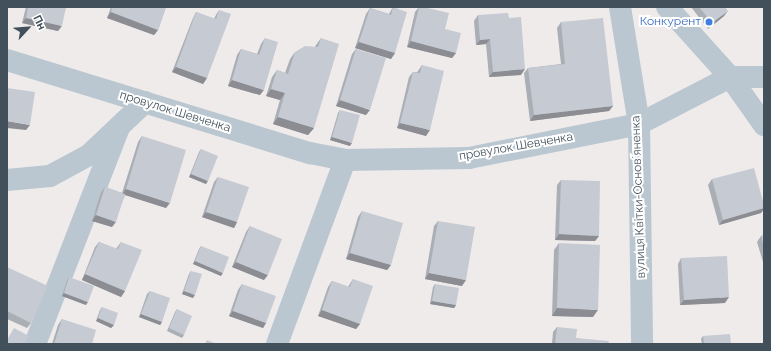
<!DOCTYPE html>
<html>
<head>
<meta charset="utf-8">
<style>
	body { margin:0 }
	#map { position:relative; width:771px; height:351px; overflow:hidden; background:#efebeb; font-family:Raleway,sans-serif }
	div>[style] { position:absolute }
	.minor>* { height:22px; margin:-11px; padding:0 11px; transform-origin:11px; border-radius:11px; background:#bac7d0 }
	.wall>* { inset:0; background:#aaaeb5 }
	.shaded-wall>* { inset:0; background:#8b8d93 }
	.building>* { inset:0; background:#c6cad2 }
	.dots>* { width:11px; height:11px; translate:-50% -50%; box-sizing:border-box; border:2px solid #fff; border-radius:50% }
	span { translate:-50% -50%; white-space:nowrap; text-align:center; line-height:1.15; -webkit-text-stroke:4px #fff; paint-order:stroke }
	.shop-label { font-size:12px; color:#366cbe }
	.right { translate:-100% -50%; text-align:right }
	.street-label { font-size:12px; color:#42505b }
	.frame { position:absolute; inset:0; border:8px solid #42505b; pointer-events:none }
	.north { position:absolute; left:8px; top:8px; width:40px; height:40px; -webkit-text-stroke:3px #fff; paint-order:stroke; rotate:64deg; font-size:11px; font-weight:700; line-height:16px; text-align:center; color:#42505b }
	.north::after { content:''; display:block; margin:auto; width:14px; height:18px; background:#42505b; clip-path:polygon(50% 0,100% 100%,50% 72%,0 100%) }
</style>
</head>
<body>
<div id="map">
	<div class="minor">
		<div style="left:620px;top:7px;width:119px;rotate:80.8deg"></div>
		<div style="left:639px;top:124px;width:220px;rotate:89.2deg"></div>
		<div style="left:667px;top:7px;width:94px;rotate:48deg"></div>
		<div style="left:730px;top:77px;width:59px;rotate:54.7deg"></div>
		<div style="left:7px;top:60px;width:317px;rotate:17.1deg"></div>
		<div style="left:310px;top:153px;width:36px;rotate:11deg"></div>
		<div style="left:345px;top:160px;width:124px;rotate:-0.9deg"></div>
		<div style="left:469px;top:158px;width:173px;rotate:-11.3deg"></div>
		<div style="left:639px;top:124px;width:102px;rotate:-27.3deg"></div>
		<div style="left:730px;top:77px;width:34px"></div>
		<div style="left:7px;top:180px;width:43px;rotate:-5.3deg"></div>
		<div style="left:50px;top:176px;width:44px;rotate:-28.3deg"></div>
		<div style="left:89px;top:155px;width:77px;rotate:-43.4deg"></div>
		<div style="left:35px;top:344px;width:233px;rotate:-68.8deg"></div>
		<div style="left:277px;top:344px;width:196px;rotate:-69.7deg"></div>
	</div>
	<div class="wall">
		<div style="clip-path:polygon(26px 7px,66px 7px,58px 31px,22px 23px)"></div>
		<div style="clip-path:polygon(111px 7px,166px 7px,158px 30px,154px 35px,107px 18px)"></div>
		<div style="clip-path:polygon(393px 7px,395px 53px,391px 59px,355px 48px,366px 14px,370px 8px,389px 14px)"></div>
		<div style="clip-path:polygon(419px 7px,423px 7px,456px 53px,452px 58px,407px 47px,415px 12px)"></div>
		<div style="clip-path:polygon(691px 7px,725px 7px,724px 16px,708px 29px)"></div>
		<div style="clip-path:polygon(219px 10px,207px 78px,203px 84px,172px 72px,193px 18px,196px 12px,214px 19px,216px 15px)"></div>
		<div style="clip-path:polygon(478px 15px,509px 18px,521px 75px,489px 77px,486px 44px,476px 45px,474px 21px)"></div>
		<div style="clip-path:polygon(561px 22px,613px 106px,609px 111px,530px 121px,524px 73px,528px 68px,561px 64px,557px 28px)"></div>
		<div style="clip-path:polygon(265px 38px,260px 95px,228px 86px,237px 55px,241px 49px,257px 54px,261px 44px)"></div>
		<div style="clip-path:polygon(321px 38px,314px 128px,308px 135px,273px 124px,280px 100px,266px 96px,272px 77px,277px 70px,285px 73px,290px 59px,295px 52px,315px 47px,316px 45px)"></div>
		<div style="clip-path:polygon(356px 49px,366px 115px,336px 106px,352px 54px)"></div>
		<div style="clip-path:polygon(422px 65px,426px 136px,397px 128px,409px 77px,413px 72px,417px 72px,418px 71px)"></div>
		<div style="clip-path:polygon(340px 110px,350px 146px,330px 140px,338px 113px)"></div>
		<div style="clip-path:polygon(142px 136px,166px 208px,125px 195px,112px 227px,92px 221px,101px 192px,105px 187px,122px 193px,138px 142px)"></div>
		<div style="clip-path:polygon(201px 149px,206px 184px,189px 177px,199px 152px)"></div>
		<div style="clip-path:polygon(218px 177px,237px 222px,234px 228px,202px 217px,214px 182px)"></div>
		<div style="clip-path:polygon(712px 179px,764px 205px,764px 209px,761px 213px,719px 225px,708px 185px)"></div>
		<div style="clip-path:polygon(561px 180px,599px 236px,595px 241px,555px 240px,557px 185px)"></div>
		<div style="clip-path:polygon(362px 211px,391px 265px,387px 270px,346px 259px,358px 217px)"></div>
		<div style="clip-path:polygon(438px 221px,462px 286px,425px 279px,434px 226px)"></div>
		<div style="clip-path:polygon(250px 226px,264px 280px,232px 267px,246px 232px)"></div>
		<div style="clip-path:polygon(764px 235px,764px 262px,763px 262px,757px 242px,761px 236px)"></div>
		<div style="clip-path:polygon(99px 242px,116px 249px,121px 242px,125px 291px,121px 297px,82px 280px,95px 247px)"></div>
		<div style="clip-path:polygon(559px 243px,593px 317px,552px 316px,554px 250px)"></div>
		<div style="clip-path:polygon(201px 246px,221px 276px,193px 264px,199px 249px)"></div>
		<div style="clip-path:polygon(681px 258px,725px 303px,680px 305px,678px 264px)"></div>
		<div style="clip-path:polygon(7px 267px,31px 323px,27px 328px,7px 319px)"></div>
		<div style="clip-path:polygon(191px 271px,193px 298px,182px 294px,189px 274px)"></div>
		<div style="clip-path:polygon(69px 277px,86px 305px,62px 296px,67px 280px)"></div>
		<div style="clip-path:polygon(353px 279px,360px 324px,356px 329px,318px 316px,328px 287px,332px 281px,348px 287px)"></div>
		<div style="clip-path:polygon(242px 284px,266px 323px,263px 328px,229px 316px,238px 290px)"></div>
		<div style="clip-path:polygon(435px 284px,456px 305px,454px 308px,430px 304px,433px 287px)"></div>
		<div style="clip-path:polygon(150px 291px,162px 322px,160px 325px,139px 317px,147px 294px)"></div>
		<div style="clip-path:polygon(102px 307px,114px 325px,111px 328px,96px 321px,100px 310px)"></div>
		<div style="clip-path:polygon(177px 309px,184px 335px,182px 338px,167px 331px,175px 312px)"></div>
		<div style="clip-path:polygon(62px 319px,92px 344px,52px 344px,58px 325px)"></div>
		<div style="clip-path:polygon(557px 327px,576px 338px,608px 344px,552px 344px,553px 332px)"></div>
		<div style="clip-path:polygon(703px 336px,731px 344px,702px 344px,701px 339px)"></div>
	</div>
	<div class="shaded-wall">
		<div style="clip-path:polygon(728px 11px,724px 16px,708px 29px,712px 23px)"></div>
		<div style="clip-path:polygon(111px 12px,158px 30px,154px 35px,107px 18px)"></div>
		<div style="clip-path:polygon(26px 18px,62px 26px,58px 31px,22px 23px)"></div>
		<div style="clip-path:polygon(490px 39px,486px 44px,476px 45px,480px 40px)"></div>
		<div style="clip-path:polygon(411px 41px,456px 53px,452px 58px,407px 47px)"></div>
		<div style="clip-path:polygon(359px 42px,395px 53px,391px 59px,355px 48px)"></div>
		<div style="clip-path:polygon(176px 67px,207px 78px,203px 84px,172px 72px)"></div>
		<div style="clip-path:polygon(525px 69px,521px 75px,489px 77px,493px 72px)"></div>
		<div style="clip-path:polygon(232px 80px,264px 90px,260px 95px,228px 86px)"></div>
		<div style="clip-path:polygon(271px 89px,285px 93px,280px 100px,266px 96px)"></div>
		<div style="clip-path:polygon(340px 100px,370px 110px,366px 115px,336px 106px)"></div>
		<div style="clip-path:polygon(613px 106px,609px 111px,530px 121px,534px 115px)"></div>
		<div style="clip-path:polygon(278px 117px,314px 128px,308px 135px,273px 124px)"></div>
		<div style="clip-path:polygon(7px 121px,30px 125px,26px 130px,7px 128px)"></div>
		<div style="clip-path:polygon(400px 123px,430px 130px,426px 136px,397px 128px)"></div>
		<div style="clip-path:polygon(332px 137px,352px 143px,350px 146px,330px 140px)"></div>
		<div style="clip-path:polygon(191px 174px,208px 181px,206px 184px,189px 177px)"></div>
		<div style="clip-path:polygon(126px 189px,170px 203px,166px 208px,122px 194px)"></div>
		<div style="clip-path:polygon(764px 208px,764px 209px,761px 213px,719px 225px,723px 220px)"></div>
		<div style="clip-path:polygon(206px 212px,237px 222px,234px 228px,202px 217px)"></div>
		<div style="clip-path:polygon(96px 215px,116px 222px,112px 227px,92px 221px)"></div>
		<div style="clip-path:polygon(559px 234px,599px 236px,595px 241px,555px 240px)"></div>
		<div style="clip-path:polygon(350px 253px,391px 265px,387px 270px,346px 259px)"></div>
		<div style="clip-path:polygon(195px 261px,223px 273px,221px 276px,193px 264px)"></div>
		<div style="clip-path:polygon(236px 262px,268px 275px,264px 280px,232px 267px)"></div>
		<div style="clip-path:polygon(429px 273px,466px 280px,462px 286px,425px 279px)"></div>
		<div style="clip-path:polygon(85px 274px,125px 291px,121px 297px,82px 280px)"></div>
		<div style="clip-path:polygon(184px 291px,195px 295px,193px 298px,182px 294px)"></div>
		<div style="clip-path:polygon(64px 293px,88px 302px,86px 305px,62px 296px)"></div>
		<div style="clip-path:polygon(729px 297px,725px 303px,680px 305px,684px 300px)"></div>
		<div style="clip-path:polygon(432px 301px,456px 305px,454px 308px,430px 304px)"></div>
		<div style="clip-path:polygon(557px 308px,598px 310px,593px 317px,552px 316px)"></div>
		<div style="clip-path:polygon(322px 310px,360px 324px,356px 329px,318px 316px)"></div>
		<div style="clip-path:polygon(233px 311px,266px 323px,263px 328px,229px 316px)"></div>
		<div style="clip-path:polygon(141px 314px,162px 322px,160px 325px,139px 317px)"></div>
		<div style="clip-path:polygon(98px 318px,114px 325px,111px 328px,96px 321px)"></div>
	</div>
	<div class="building">
		<div style="clip-path:polygon(28px 7px,66px 7px,62px 26px,26px 18px)"></div>
		<div style="clip-path:polygon(112px 7px,166px 7px,158px 30px,111px 12px)"></div>
		<div style="clip-path:polygon(393px 7px,407px 12px,395px 53px,359px 42px,370px 8px,391px 15px)"></div>
		<div style="clip-path:polygon(419px 7px,423px 7px,449px 13px,445px 29px,461px 33px,456px 53px,411px 41px)"></div>
		<div style="clip-path:polygon(699px 7px,725px 7px,728px 11px,712px 23px)"></div>
		<div style="clip-path:polygon(219px 10px,231px 14px,207px 78px,176px 67px,196px 12px,216px 19px)"></div>
		<div style="clip-path:polygon(508px 13px,509px 18px,521px 17px,525px 69px,493px 72px,490px 39px,480px 40px,478px 15px)"></div>
		<div style="clip-path:polygon(603px 18px,613px 106px,534px 115px,528px 68px,565px 64px,561px 22px)"></div>
		<div style="clip-path:polygon(265px 38px,278px 42px,264px 90px,232px 80px,241px 49px,259px 55px)"></div>
		<div style="clip-path:polygon(321px 38px,339px 44px,314px 128px,278px 117px,285px 93px,271px 89px,277px 70px,288px 74px,295px 52px,305px 46px,318px 47px)"></div>
		<div style="clip-path:polygon(356px 49px,386px 58px,370px 110px,340px 100px)"></div>
		<div style="clip-path:polygon(422px 65px,444px 71px,430px 130px,400px 123px,413px 72px,420px 73px)"></div>
		<div style="clip-path:polygon(7px 88px,35px 92px,30px 125px,7px 121px)"></div>
		<div style="clip-path:polygon(340px 110px,360px 115px,352px 143px,332px 137px)"></div>
		<div style="clip-path:polygon(142px 136px,186px 150px,170px 203px,126px 189px)"></div>
		<div style="clip-path:polygon(201px 149px,218px 156px,208px 181px,191px 174px)"></div>
		<div style="clip-path:polygon(754px 168px,764px 205px,764px 208px,723px 220px,712px 179px)"></div>
		<div style="clip-path:polygon(218px 177px,249px 187px,237px 222px,206px 212px)"></div>
		<div style="clip-path:polygon(561px 180px,600px 181px,599px 236px,559px 234px)"></div>
		<div style="clip-path:polygon(105px 187px,125px 194px,116px 222px,96px 215px)"></div>
		<div style="clip-path:polygon(362px 211px,403px 223px,391px 265px,350px 253px)"></div>
		<div style="clip-path:polygon(438px 221px,475px 227px,466px 280px,429px 273px)"></div>
		<div style="clip-path:polygon(250px 226px,282px 239px,268px 275px,236px 262px)"></div>
		<div style="clip-path:polygon(764px 235px,764px 248px,761px 236px)"></div>
		<div style="clip-path:polygon(99px 242px,118px 249px,121px 242px,142px 250px,125px 291px,85px 274px)"></div>
		<div style="clip-path:polygon(559px 243px,600px 245px,598px 310px,557px 308px)"></div>
		<div style="clip-path:polygon(201px 246px,229px 257px,223px 273px,195px 261px)"></div>
		<div style="clip-path:polygon(727px 256px,729px 297px,684px 300px,681px 258px)"></div>
		<div style="clip-path:polygon(7px 267px,48px 286px,31px 323px,7px 311px)"></div>
		<div style="clip-path:polygon(191px 271px,202px 274px,195px 295px,184px 291px)"></div>
		<div style="clip-path:polygon(69px 277px,94px 286px,88px 302px,64px 293px)"></div>
		<div style="clip-path:polygon(353px 279px,373px 286px,360px 324px,322px 310px,332px 281px,350px 287px)"></div>
		<div style="clip-path:polygon(242px 284px,276px 296px,266px 323px,233px 311px)"></div>
		<div style="clip-path:polygon(435px 284px,459px 288px,456px 305px,432px 301px)"></div>
		<div style="clip-path:polygon(150px 291px,170px 298px,162px 322px,141px 314px)"></div>
		<div style="clip-path:polygon(102px 307px,118px 313px,114px 325px,98px 318px)"></div>
		<div style="clip-path:polygon(177px 309px,192px 316px,184px 335px,169px 328px)"></div>
		<div style="clip-path:polygon(62px 319px,96px 330px,92px 344px,54px 344px)"></div>
		<div style="clip-path:polygon(557px 327px,577px 329px,576px 338px,609px 341px,608px 344px,555px 344px)"></div>
		<div style="clip-path:polygon(14px 328px,29px 336px,24px 344px,7px 344px,7px 340px)"></div>
		<div style="clip-path:polygon(730px 334px,731px 344px,704px 344px,703px 336px)"></div>
		<div style="clip-path:polygon(207px 340px,217px 344px,205px 344px)"></div>
	</div>
	<div class="dots">
		<div style="left:709px;top:22px;background:#3f7fe0"></div>
	</div>
	<div class="shop-label">
		<span class="right" style="left:701px;top:22px">Конкурент</span>
	</div>
	<div class="street-label">
		<span style="left:175px;top:112px;rotate:17deg">провулок Шевченка</span>
		<span style="left:516px;top:147px;rotate:-10deg">провулок Шевченка</span>
		<span style="left:639px;top:197px;rotate:-92deg">вулиця Квітки-Основʼяненка</span>
	</div>
	<div class="frame"></div>
	<div class="north">Пн</div>
</div>
</body>
</html>
